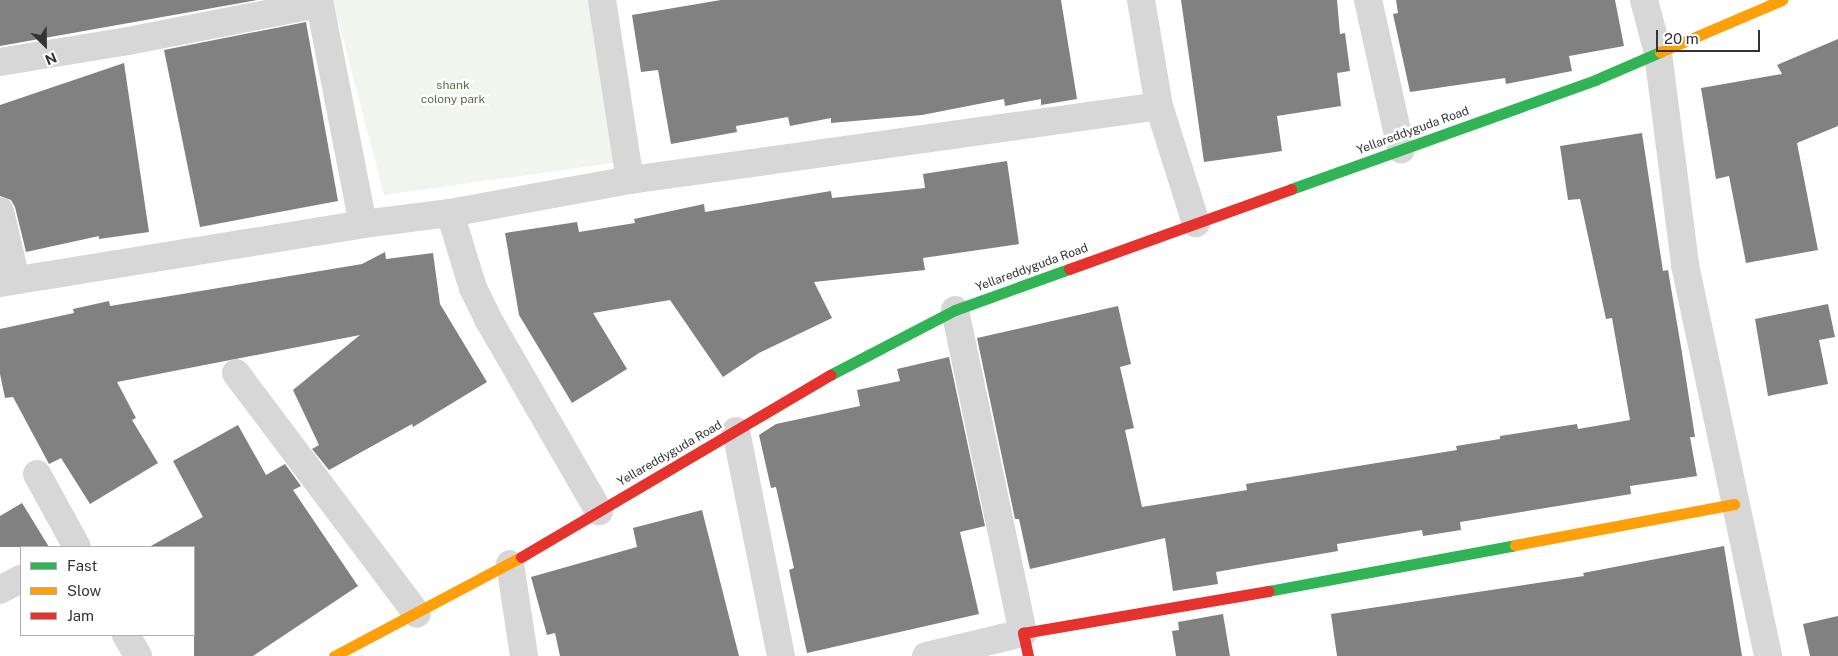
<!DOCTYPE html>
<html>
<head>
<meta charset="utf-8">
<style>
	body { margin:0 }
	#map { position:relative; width:1838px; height:656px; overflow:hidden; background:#fff; font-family:"Public Sans",sans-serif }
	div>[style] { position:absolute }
	.green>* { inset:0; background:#f1f5ed }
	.building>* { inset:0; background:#818181 }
	.street>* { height:28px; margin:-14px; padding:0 14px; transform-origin:14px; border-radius:14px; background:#d7d7d7 }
	.fast>* { height:11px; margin:-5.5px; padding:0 5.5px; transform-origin:5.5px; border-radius:5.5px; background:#30b455 }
	.slow>* { height:11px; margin:-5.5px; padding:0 5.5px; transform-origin:5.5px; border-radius:5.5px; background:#ff9f0a }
	.jam>* { height:11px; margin:-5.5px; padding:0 5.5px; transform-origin:5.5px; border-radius:5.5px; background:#e5322d }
	span { translate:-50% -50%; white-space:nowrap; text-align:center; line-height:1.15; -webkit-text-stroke:5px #fff; paint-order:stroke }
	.park-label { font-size:12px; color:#56703f }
	.street-label { font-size:12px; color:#333 }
	.legend { position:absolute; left:20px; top:546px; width:175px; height:90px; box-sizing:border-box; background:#fff; border:1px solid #adadad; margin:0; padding:6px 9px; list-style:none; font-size:15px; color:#333 }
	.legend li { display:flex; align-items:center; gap:10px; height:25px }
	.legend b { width:25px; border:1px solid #adadad }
	.north { position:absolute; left:20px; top:20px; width:50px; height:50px; -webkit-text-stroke:4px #fff; paint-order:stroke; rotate:157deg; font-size:14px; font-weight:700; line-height:20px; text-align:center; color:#333 }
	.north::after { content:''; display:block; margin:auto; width:18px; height:22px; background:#333; clip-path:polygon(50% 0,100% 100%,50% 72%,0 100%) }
	.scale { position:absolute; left:1656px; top:30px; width:104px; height:22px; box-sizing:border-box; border:2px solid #333; border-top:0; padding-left:6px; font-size:15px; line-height:18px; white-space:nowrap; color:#333; -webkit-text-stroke:4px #fff; paint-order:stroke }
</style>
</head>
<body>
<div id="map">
	<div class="green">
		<div style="clip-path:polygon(333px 0,601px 0,627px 161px,384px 195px)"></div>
	</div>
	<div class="building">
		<div style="clip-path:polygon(0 0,257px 0,0 46px)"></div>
		<div style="clip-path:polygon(721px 0,1061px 0,1077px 99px,1041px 105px,1041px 99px,1005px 106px,1004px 99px,922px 115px,831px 123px,831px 118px,790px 126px,788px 117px,736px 126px,737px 132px,671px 144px,658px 70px,641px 72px,632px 15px)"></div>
		<div style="clip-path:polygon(1181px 0,1337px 0,1340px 34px,1345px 33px,1350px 71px,1337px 73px,1341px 106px,1277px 116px,1282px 151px,1204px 162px)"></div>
		<div style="clip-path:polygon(1396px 0,1615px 0,1624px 46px,1569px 56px,1572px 71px,1506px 84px,1505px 78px,1410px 92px,1393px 14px,1398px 13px)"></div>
		<div style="clip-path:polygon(306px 22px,338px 201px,200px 227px,164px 50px)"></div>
		<div style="clip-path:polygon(1838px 39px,1838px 126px,1797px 143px,1818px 250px,1746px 263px,1729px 176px,1716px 179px,1701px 88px,1782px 74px,1777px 65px)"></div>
		<div style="clip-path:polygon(124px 63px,149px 232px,99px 239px,99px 236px,26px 252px,15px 207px,11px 200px,0 196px,0 105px)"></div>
		<div style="clip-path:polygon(1642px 133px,1663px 271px,1668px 270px,1682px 353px,1695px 437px,1690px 437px,1697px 476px,1630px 486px,1631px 494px,1460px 522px,1461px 530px,1423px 536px,1422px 530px,1337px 544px,1338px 551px,1216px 572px,1218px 584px,1173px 591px,1165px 538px,1030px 569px,1019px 519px,1015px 519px,977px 338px,1118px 306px,1131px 364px,1120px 367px,1134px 428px,1125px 430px,1142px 507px,1247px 490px,1246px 484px,1457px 450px,1456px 446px,1500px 439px,1500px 436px,1577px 424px,1578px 429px,1630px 420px,1612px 318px,1606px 319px,1580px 199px,1568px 200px,1560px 146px)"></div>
		<div style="clip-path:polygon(1007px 161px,1019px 244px,923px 258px,925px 270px,814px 282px,832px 318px,759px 353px,723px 377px,670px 300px,593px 313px,627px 369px,572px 403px,519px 315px,505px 233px,577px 222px,579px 232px,635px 223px,634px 219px,704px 204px,705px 212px,831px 191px,832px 198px,925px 188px,923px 174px)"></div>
		<div style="clip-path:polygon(385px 252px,386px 259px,433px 253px,440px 304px,487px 382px,413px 427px,412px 424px,329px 470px,312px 449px,319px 445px,293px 390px,360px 335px,117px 382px,136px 418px,132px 420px,158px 463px,90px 504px,61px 458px,49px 464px,13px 397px,5px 398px,0 374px,0 329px,74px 313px,73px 309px,109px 301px,110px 306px,362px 264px)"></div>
		<div style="clip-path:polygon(1828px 304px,1835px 337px,1819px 340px,1828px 384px,1768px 396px,1755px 319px)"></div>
		<div style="clip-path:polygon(949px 357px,985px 526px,960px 532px,979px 614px,807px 653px,789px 570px,794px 568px,776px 487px,771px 488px,759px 435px,776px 424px,860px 406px,857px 390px,900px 381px,897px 369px)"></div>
		<div style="clip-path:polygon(238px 425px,266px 475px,285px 464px,301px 486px,293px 490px,358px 586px,253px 656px,194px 656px,194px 547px,149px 547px,203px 517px,173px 461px)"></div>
		<div style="clip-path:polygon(22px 503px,49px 547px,0 547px,0 516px)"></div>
		<div style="clip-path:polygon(702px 510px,739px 656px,560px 656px,555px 633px,547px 635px,531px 577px,637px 547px,633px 528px)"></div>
		<div style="clip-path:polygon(1724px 546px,1742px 656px,1337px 656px,1331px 614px,1584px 576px,1583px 573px)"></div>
		<div style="clip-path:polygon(1223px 614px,1230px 656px,1176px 656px,1172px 631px,1179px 630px,1178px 622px)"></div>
		<div style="clip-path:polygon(1838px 616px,1838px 656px,1810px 656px,1803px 624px)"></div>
	</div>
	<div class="street">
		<div style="left:319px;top:0;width:228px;rotate:78.9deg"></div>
		<div style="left:363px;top:224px;width:88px;rotate:-7.2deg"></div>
		<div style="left:450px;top:213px;width:78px;rotate:73deg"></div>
		<div style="left:473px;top:288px;width:34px;rotate:64deg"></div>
		<div style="left:488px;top:319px;width:222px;rotate:60deg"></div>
		<div style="left:602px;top:0;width:182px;rotate:81.2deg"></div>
		<div style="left:630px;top:180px;width:534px;rotate:-7.96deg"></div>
		<div style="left:1141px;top:0;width:108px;rotate:80.4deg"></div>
		<div style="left:1159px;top:106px;width:123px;rotate:72.5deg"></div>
		<div style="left:1368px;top:0;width:153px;rotate:77.5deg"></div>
		<div style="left:1644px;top:0;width:55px;rotate:75.2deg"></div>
		<div style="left:1658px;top:53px;width:214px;rotate:82.7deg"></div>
		<div style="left:1685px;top:265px;width:400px;rotate:78deg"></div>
		<div style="left:0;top:62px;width:130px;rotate:-9.3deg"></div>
		<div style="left:128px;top:41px;width:195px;rotate:-11deg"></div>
		<div style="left:0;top:211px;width:71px;rotate:76.9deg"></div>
		<div style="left:450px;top:213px;width:183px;rotate:-10.4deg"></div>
		<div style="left:0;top:283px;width:368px;rotate:-9.2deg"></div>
		<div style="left:236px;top:373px;width:301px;rotate:53.1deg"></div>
		<div style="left:736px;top:431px;width:229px;rotate:78.7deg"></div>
		<div style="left:37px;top:474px;width:83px;rotate:61.3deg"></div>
		<div style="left:510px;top:564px;width:93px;rotate:81.3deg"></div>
		<div style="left:0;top:590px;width:24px;rotate:-28deg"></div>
		<div style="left:126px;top:635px;width:24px;rotate:60deg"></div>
		<div style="left:926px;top:656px;width:100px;rotate:-13.3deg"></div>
		<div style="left:1023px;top:633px;width:330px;rotate:-101.9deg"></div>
	</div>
	<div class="fast">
		<div style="left:1291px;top:189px;width:323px;rotate:-19.7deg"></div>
		<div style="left:1595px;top:80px;width:71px;rotate:-23.3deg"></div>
		<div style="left:830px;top:375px;width:141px;rotate:-27.5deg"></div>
		<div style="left:955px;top:310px;width:121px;rotate:-19.8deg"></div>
		<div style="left:1268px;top:591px;width:251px;rotate:-10.5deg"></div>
	</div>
	<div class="slow">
		<div style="left:1660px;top:52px;width:133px;rotate:-23.1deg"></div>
		<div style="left:1515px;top:545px;width:223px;rotate:-10.6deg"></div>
		<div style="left:334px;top:656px;width:212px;rotate:-27.9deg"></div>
	</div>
	<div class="jam">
		<div style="left:1069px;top:269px;width:236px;rotate:-19.8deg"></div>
		<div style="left:521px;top:557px;width:359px;rotate:-30.5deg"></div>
		<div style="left:1028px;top:656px;width:24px;rotate:-102deg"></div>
		<div style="left:1023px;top:633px;width:249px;rotate:-9.7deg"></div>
	</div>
	<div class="park-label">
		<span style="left:453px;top:93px">shank<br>colony park</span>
	</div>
	<div class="street-label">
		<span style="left:1413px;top:131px;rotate:-20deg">Yellareddyguda Road</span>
		<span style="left:1032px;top:268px;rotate:-20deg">Yellareddyguda Road</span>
		<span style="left:670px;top:454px;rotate:-30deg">Yellareddyguda Road</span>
	</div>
	<ul class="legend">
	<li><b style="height:6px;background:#30b455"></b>Fast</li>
	<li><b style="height:6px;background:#ff9f0a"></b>Slow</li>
	<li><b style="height:6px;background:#e5322d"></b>Jam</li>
	</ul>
	<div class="north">N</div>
	<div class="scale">20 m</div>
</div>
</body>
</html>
